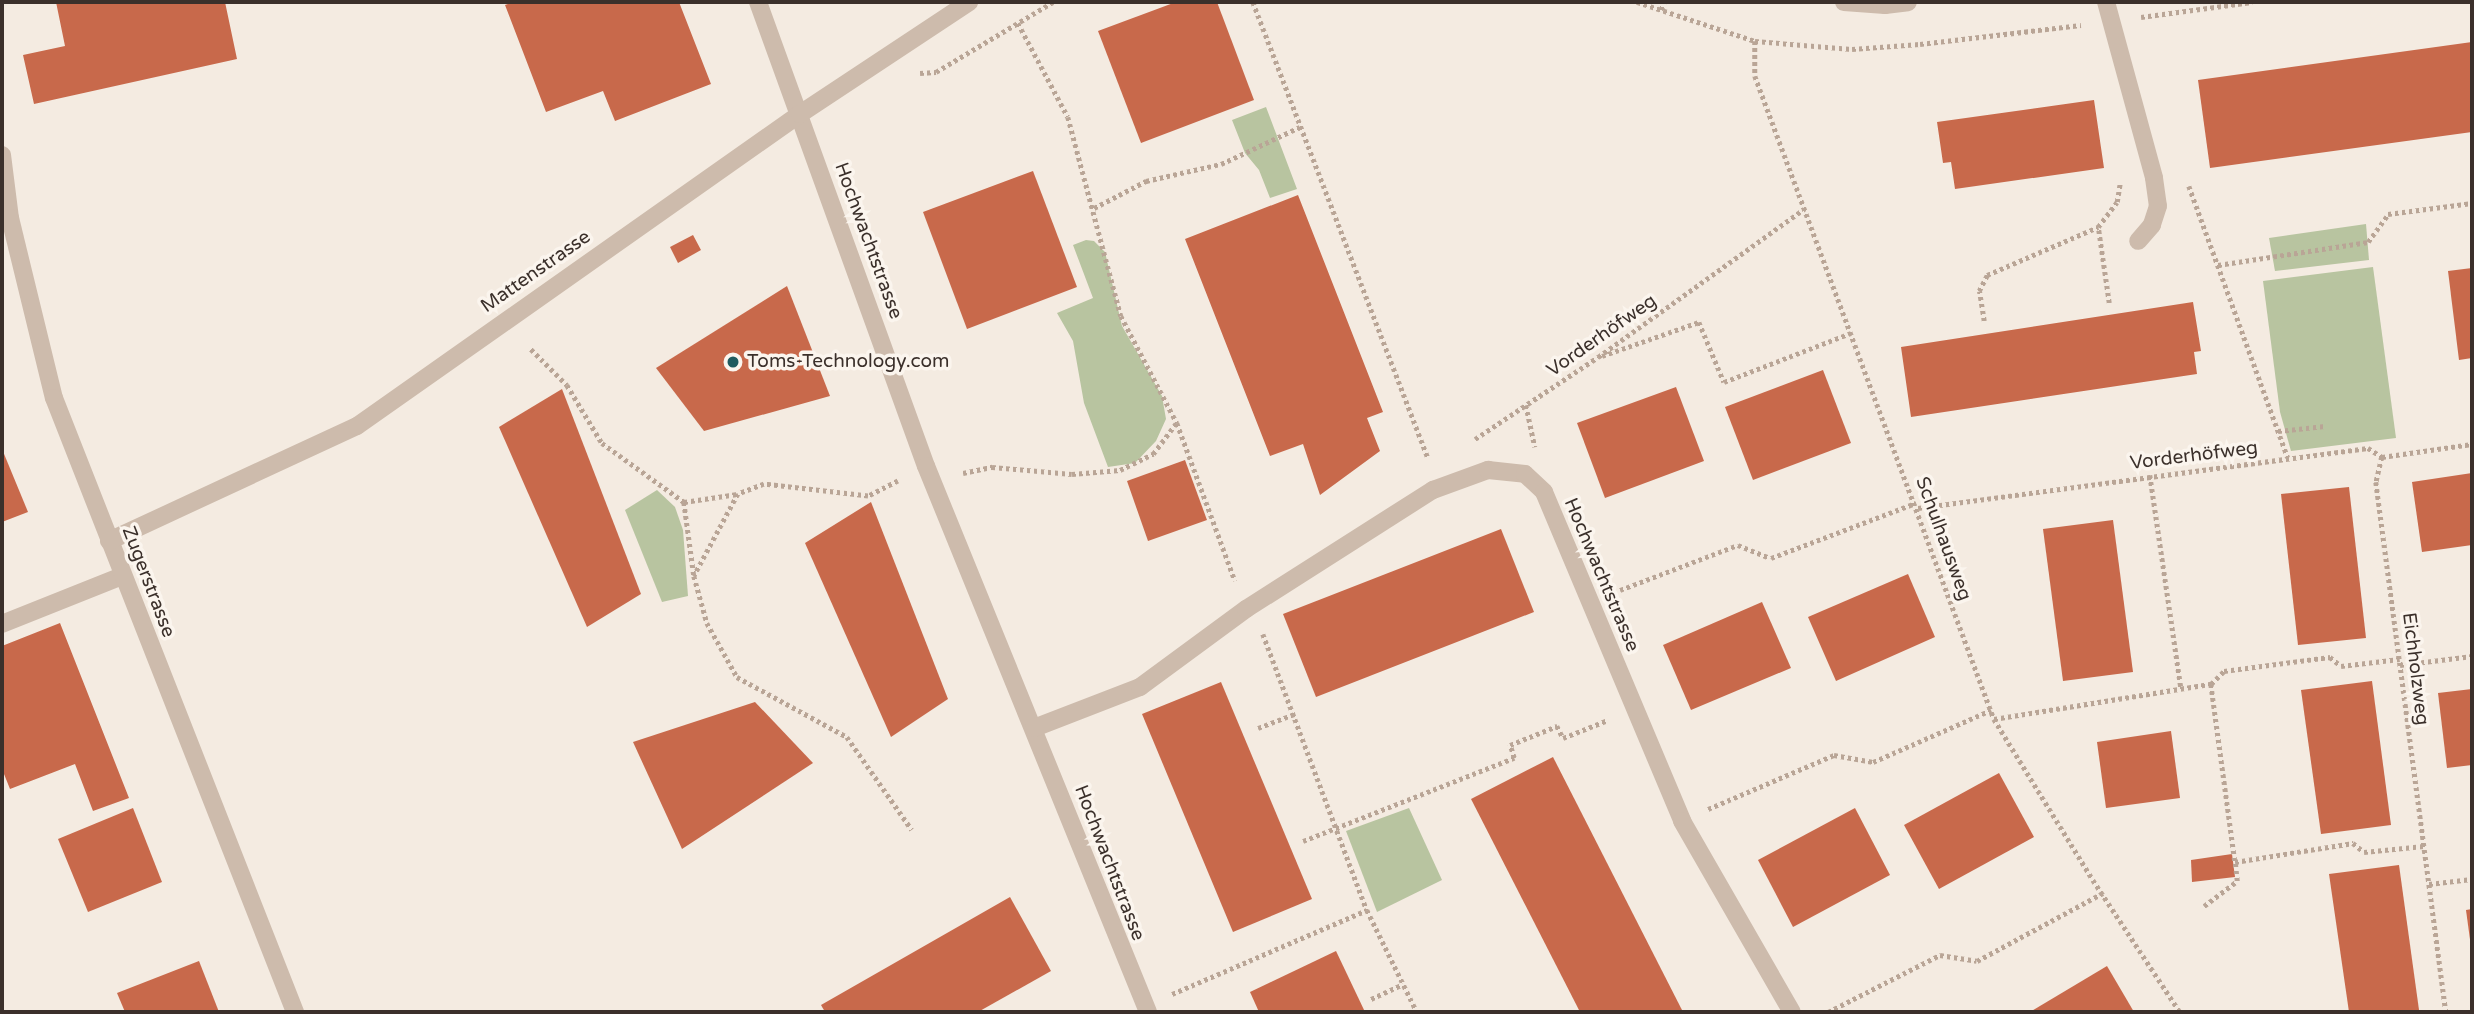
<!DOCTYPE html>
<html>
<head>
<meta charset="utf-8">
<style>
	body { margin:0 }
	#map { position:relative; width:2474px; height:1014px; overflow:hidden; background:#f4ebe1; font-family:"Varela Round",sans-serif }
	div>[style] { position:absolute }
	.green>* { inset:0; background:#b8c4a0 }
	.building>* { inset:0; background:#c8694b }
	.path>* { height:4.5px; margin-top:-2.25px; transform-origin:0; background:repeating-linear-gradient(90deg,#b9a596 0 3.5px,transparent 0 7px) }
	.lane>* { height:18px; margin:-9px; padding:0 9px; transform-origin:9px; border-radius:9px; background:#cdbbac }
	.street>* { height:18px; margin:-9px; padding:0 9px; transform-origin:9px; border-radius:9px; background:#cdbbac }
	.dots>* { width:19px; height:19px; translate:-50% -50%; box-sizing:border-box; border:4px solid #fbf5ee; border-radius:50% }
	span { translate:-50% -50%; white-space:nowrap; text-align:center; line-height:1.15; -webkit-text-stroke:7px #fbf5ee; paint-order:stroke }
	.street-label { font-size:19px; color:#3b302b }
	.poi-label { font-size:19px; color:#3b302b }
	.left { translate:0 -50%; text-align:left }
	.frame { position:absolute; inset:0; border:4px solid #3b302b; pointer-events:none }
</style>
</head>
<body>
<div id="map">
	<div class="green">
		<div style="clip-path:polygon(1266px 107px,1297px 189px,1270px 198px,1259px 170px,1245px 153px,1232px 120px)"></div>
		<div style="clip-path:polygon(2366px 224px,2369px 260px,2275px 271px,2269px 238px)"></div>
		<div style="clip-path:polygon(1086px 240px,1094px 241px,1105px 252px,1122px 326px,1162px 396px,1166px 419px,1156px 441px,1135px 463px,1108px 467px,1084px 403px,1073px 341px,1057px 313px,1093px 298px,1073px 245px)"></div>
		<div style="clip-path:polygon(2373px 267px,2396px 438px,2291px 451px,2280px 412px,2263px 281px)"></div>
		<div style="clip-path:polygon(657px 490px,675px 507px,683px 530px,688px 596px,662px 602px,625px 510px)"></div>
		<div style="clip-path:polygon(1409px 808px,1442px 880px,1377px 912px,1346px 831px)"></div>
	</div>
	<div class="building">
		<div style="clip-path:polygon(56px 2px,225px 2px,237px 59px,34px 104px,23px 55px,65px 46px)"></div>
		<div style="clip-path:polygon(513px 2px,679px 2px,711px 84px,615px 121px,603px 91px,546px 112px,505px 5px)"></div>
		<div style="clip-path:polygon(1176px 2px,1217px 2px,1254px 100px,1141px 143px,1098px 31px)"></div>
		<div style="clip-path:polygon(2472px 42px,2472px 132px,2210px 168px,2198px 80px)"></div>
		<div style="clip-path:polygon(2094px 100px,2104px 168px,1955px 189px,1951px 162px,1943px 163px,1937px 122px)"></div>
		<div style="clip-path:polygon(1033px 171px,1077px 287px,967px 329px,923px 212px)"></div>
		<div style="clip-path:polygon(1298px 195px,1383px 412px,1367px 418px,1380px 451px,1320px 495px,1303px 444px,1270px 456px,1185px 239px)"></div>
		<div style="clip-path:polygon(693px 235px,701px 250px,678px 263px,670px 247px)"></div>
		<div style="clip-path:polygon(2472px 268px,2472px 358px,2459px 360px,2448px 271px)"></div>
		<div style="clip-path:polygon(787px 286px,830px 396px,704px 431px,656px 368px)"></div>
		<div style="clip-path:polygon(2193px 302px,2201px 351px,2194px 352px,2197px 374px,1911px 417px,1901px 347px)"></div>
		<div style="clip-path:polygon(1823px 370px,1851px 443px,1753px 480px,1725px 407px)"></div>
		<div style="clip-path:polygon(1676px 387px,1704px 461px,1605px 498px,1577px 423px)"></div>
		<div style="clip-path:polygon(562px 389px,641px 594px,587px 627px,499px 427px)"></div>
		<div style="clip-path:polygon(2px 449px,28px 512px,2px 522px)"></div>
		<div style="clip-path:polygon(1185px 460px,1207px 520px,1148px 541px,1127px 481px)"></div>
		<div style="clip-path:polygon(2472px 473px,2472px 545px,2422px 552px,2412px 482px)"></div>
		<div style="clip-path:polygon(2349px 487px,2366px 638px,2298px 645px,2281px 494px)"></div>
		<div style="clip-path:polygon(871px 502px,948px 699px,891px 737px,805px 543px)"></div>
		<div style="clip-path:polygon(2113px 520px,2133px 672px,2063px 681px,2043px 529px)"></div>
		<div style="clip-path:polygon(1501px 529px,1534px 612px,1316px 697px,1283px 614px)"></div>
		<div style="clip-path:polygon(1908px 574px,1935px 637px,1836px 681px,1808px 617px)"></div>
		<div style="clip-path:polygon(1762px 602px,1791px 668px,1691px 710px,1663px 645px)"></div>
		<div style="clip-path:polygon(60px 623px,129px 798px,93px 811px,75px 764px,10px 789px,2px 769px,2px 646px)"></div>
		<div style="clip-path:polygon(2372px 681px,2391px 825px,2321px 834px,2301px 690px)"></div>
		<div style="clip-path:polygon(1221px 682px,1312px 899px,1233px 932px,1142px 714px)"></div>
		<div style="clip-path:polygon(2472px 689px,2472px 765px,2447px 768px,2438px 693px)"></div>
		<div style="clip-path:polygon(755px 702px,813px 763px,682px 849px,633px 742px)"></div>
		<div style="clip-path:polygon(2171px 731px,2180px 798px,2106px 808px,2097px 742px)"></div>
		<div style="clip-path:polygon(1553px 757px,1683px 1012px,1580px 1012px,1471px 799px)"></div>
		<div style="clip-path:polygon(1999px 773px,2034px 837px,1939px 889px,1904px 825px)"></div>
		<div style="clip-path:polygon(133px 808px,162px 882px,88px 912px,58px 839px)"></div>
		<div style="clip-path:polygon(1855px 808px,1890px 875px,1793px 927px,1758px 860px)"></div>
		<div style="clip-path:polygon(2232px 854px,2235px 877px,2192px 882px,2191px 860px)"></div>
		<div style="clip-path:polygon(2399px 865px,2419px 1010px,2349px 1012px,2329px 874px)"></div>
		<div style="clip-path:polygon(1010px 897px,1051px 971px,978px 1012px,825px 1012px,821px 1005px)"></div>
		<div style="clip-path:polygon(2472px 909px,2472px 947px,2471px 947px,2466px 910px)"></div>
		<div style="clip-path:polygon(1336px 951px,1365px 1012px,1259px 1012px,1250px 992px)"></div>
		<div style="clip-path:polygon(199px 961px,219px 1012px,125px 1012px,117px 993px)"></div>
		<div style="clip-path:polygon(2107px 966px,2134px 1012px,2030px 1012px)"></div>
	</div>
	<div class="path">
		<div style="left:1253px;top:2px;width:488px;rotate:69deg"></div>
		<div style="left:1637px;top:2px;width:124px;rotate:18.3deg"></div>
		<div style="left:1755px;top:41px;width:97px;rotate:4.7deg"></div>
		<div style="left:1852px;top:49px;width:68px;rotate:-4.2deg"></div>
		<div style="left:1920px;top:44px;width:162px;rotate:-6.7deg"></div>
		<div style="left:1661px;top:10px;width:9px;rotate:-69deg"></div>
		<div style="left:2141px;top:17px;width:112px;rotate:-7.7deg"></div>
		<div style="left:1018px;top:23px;width:106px;rotate:62deg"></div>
		<div style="left:1068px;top:117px;width:206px;rotate:75.1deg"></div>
		<div style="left:1121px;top:316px;width:121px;rotate:62.4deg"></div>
		<div style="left:1177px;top:423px;width:168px;rotate:69.8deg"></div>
		<div style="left:1755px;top:41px;width:35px;rotate:90deg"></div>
		<div style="left:1755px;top:76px;width:686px;rotate:69.61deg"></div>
		<div style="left:1994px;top:719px;width:189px;rotate:58.4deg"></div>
		<div style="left:2093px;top:880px;width:158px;rotate:56.6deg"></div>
		<div style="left:920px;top:73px;width:16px;rotate:-4deg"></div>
		<div style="left:936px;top:72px;width:136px;rotate:-30.9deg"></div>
		<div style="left:2189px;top:186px;width:289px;rotate:70deg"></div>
		<div style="left:1094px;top:208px;width:59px;rotate:-27.4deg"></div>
		<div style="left:1146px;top:181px;width:77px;rotate:-12.8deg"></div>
		<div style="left:1221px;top:164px;width:87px;rotate:-25.1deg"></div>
		<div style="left:2218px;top:265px;width:152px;rotate:-8.7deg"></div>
		<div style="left:2368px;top:242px;width:34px;rotate:-54deg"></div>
		<div style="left:2388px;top:214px;width:85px;rotate:-7.5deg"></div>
		<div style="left:2109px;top:303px;width:77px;rotate:-98.2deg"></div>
		<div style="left:2098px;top:227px;width:31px;rotate:-53deg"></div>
		<div style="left:2117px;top:202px;width:20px;rotate:-81deg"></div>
		<div style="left:1984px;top:321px;width:30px;rotate:-99deg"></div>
		<div style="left:1979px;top:291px;width:18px;rotate:-63deg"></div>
		<div style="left:1987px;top:275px;width:121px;rotate:-23.4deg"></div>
		<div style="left:531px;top:349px;width:51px;rotate:45deg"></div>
		<div style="left:567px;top:385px;width:68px;rotate:58.9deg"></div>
		<div style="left:602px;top:443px;width:101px;rotate:35.7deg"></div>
		<div style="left:684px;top:502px;width:75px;rotate:82.3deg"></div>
		<div style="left:1602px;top:356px;width:103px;rotate:-19.3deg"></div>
		<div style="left:1699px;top:322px;width:65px;rotate:67.4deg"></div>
		<div style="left:1724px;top:382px;width:136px;rotate:-21.1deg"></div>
		<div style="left:1526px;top:405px;width:43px;rotate:77.9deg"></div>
		<div style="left:2278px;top:431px;width:47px;rotate:-6.1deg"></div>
		<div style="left:1475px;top:439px;width:148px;rotate:-33.7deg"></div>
		<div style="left:1598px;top:357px;width:254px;rotate:-35.7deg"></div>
		<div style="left:2382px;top:457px;width:26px;rotate:103deg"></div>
		<div style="left:2376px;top:482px;width:535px;rotate:82.48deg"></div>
		<div style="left:963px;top:473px;width:30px;rotate:-12deg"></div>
		<div style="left:992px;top:467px;width:80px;rotate:5deg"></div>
		<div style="left:1072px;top:474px;width:48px;rotate:-4.8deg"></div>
		<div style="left:1120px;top:470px;width:37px;rotate:-26deg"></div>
		<div style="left:1153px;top:454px;width:38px;rotate:-53deg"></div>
		<div style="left:2150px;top:475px;width:215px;rotate:81.7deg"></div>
		<div style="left:898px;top:481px;width:34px;rotate:153deg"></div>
		<div style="left:868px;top:496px;width:105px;rotate:-173.4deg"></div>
		<div style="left:764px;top:484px;width:28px;rotate:159deg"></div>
		<div style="left:738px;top:494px;width:93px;rotate:118.2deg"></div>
		<div style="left:694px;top:576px;width:49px;rotate:74.5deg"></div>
		<div style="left:707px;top:623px;width:62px;rotate:60.9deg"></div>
		<div style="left:737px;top:677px;width:125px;rotate:28.6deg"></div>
		<div style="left:847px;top:737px;width:113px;rotate:55deg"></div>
		<div style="left:684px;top:502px;width:54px;rotate:-8.6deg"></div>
		<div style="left:1918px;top:508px;width:454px;rotate:-7.6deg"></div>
		<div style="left:2368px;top:448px;width:17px;rotate:33deg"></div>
		<div style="left:2382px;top:457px;width:91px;rotate:-8.2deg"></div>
		<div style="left:1620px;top:590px;width:126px;rotate:-20.9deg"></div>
		<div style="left:1738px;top:545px;width:35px;rotate:22deg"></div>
		<div style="left:1771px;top:558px;width:155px;rotate:-20.8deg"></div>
		<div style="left:1263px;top:634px;width:295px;rotate:69.4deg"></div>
		<div style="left:1367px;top:910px;width:114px;rotate:63.9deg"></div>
		<div style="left:2400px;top:665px;width:73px;rotate:-7.1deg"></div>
		<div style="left:2211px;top:684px;width:180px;rotate:82.3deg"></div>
		<div style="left:2235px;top:862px;width:120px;rotate:-9.1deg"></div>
		<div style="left:2353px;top:843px;width:14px;rotate:39deg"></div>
		<div style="left:2364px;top:852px;width:60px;rotate:-5.7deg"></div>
		<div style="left:1994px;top:719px;width:220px;rotate:-9.2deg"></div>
		<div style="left:2211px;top:684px;width:18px;rotate:-45deg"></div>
		<div style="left:2224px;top:671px;width:107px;rotate:-7.5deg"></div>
		<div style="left:2330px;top:657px;width:14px;rotate:39deg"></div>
		<div style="left:2341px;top:666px;width:59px;rotate:-6.8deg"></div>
		<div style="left:1258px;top:728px;width:39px;rotate:-21deg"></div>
		<div style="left:1708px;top:809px;width:137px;rotate:-23.2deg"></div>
		<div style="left:1834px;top:755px;width:40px;rotate:10deg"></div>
		<div style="left:1873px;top:762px;width:129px;rotate:-23.8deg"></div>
		<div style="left:1303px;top:841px;width:227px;rotate:-21.5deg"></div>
		<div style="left:1514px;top:758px;width:14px;rotate:-107deg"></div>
		<div style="left:1510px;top:745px;width:51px;rotate:-22deg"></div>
		<div style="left:1557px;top:726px;width:13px;rotate:63deg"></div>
		<div style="left:1563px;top:738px;width:48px;rotate:-21.8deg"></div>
		<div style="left:2429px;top:884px;width:43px;rotate:-6.6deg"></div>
		<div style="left:2204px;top:906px;width:41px;rotate:-37.1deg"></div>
		<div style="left:2237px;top:881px;width:19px;rotate:-96deg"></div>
		<div style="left:1172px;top:994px;width:212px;rotate:-23.3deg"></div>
		<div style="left:1371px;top:999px;width:35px;rotate:-25deg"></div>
		<div style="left:1828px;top:1012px;width:126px;rotate:-27deg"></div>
		<div style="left:1940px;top:955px;width:37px;rotate:9deg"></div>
		<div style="left:1977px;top:961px;width:143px;rotate:-28.4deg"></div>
	</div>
	<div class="lane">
		<div style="left:2106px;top:2px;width:182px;rotate:74.7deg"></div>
		<div style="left:2154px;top:178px;width:28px;rotate:82deg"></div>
		<div style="left:2158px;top:206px;width:20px;rotate:108deg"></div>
		<div style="left:2152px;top:225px;width:21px;rotate:131deg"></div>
		<div style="left:2px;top:624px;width:129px;rotate:-21.8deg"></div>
	</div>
	<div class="street">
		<div style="left:758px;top:2px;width:493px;rotate:70.1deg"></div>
		<div style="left:926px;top:466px;width:589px;rotate:67.87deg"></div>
		<div style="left:1844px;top:2px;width:41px;rotate:4.2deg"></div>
		<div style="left:1885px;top:5px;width:23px;rotate:-7deg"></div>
		<div style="left:2px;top:155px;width:64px;rotate:82.8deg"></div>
		<div style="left:10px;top:218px;width:185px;rotate:76.3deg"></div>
		<div style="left:54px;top:398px;width:660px;rotate:68.57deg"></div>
		<div style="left:109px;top:541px;width:273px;rotate:-24.9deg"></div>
		<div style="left:357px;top:426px;width:542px;rotate:-35.16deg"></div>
		<div style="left:800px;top:114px;width:203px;rotate:-33.5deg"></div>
		<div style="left:1034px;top:728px;width:114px;rotate:-21.1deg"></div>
		<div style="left:1140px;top:687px;width:132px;rotate:-36.3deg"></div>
		<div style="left:1246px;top:609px;width:222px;rotate:-32.5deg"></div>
		<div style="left:1433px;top:490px;width:59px;rotate:-20deg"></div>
		<div style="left:1488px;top:470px;width:37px;rotate:6deg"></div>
		<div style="left:1525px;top:474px;width:26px;rotate:43deg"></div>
		<div style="left:1544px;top:492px;width:357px;rotate:67.2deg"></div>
		<div style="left:1682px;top:821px;width:220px;rotate:60.1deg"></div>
	</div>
	<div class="dots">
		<div style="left:733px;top:362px;background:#1f5a5e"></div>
	</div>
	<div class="street-label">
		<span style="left:868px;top:241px;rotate:70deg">Hochwachtstrasse</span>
		<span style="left:536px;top:272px;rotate:-35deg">Mattenstrasse</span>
		<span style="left:1602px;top:336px;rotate:-35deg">Vorderhöfweg</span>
		<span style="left:2194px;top:456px;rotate:-7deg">Vorderhöfweg</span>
		<span style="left:1943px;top:539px;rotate:70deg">Schulhausweg</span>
		<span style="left:1601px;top:575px;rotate:67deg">Hochwachtstrasse</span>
		<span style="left:148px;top:582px;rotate:69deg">Zugerstrasse</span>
		<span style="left:2415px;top:669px;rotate:83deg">Eichholzweg</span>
		<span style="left:1109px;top:863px;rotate:69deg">Hochwachtstrasse</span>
	</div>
	<div class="poi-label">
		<span class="left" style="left:747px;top:362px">Toms-Technology.com</span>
	</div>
	<div class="frame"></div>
</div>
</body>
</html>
